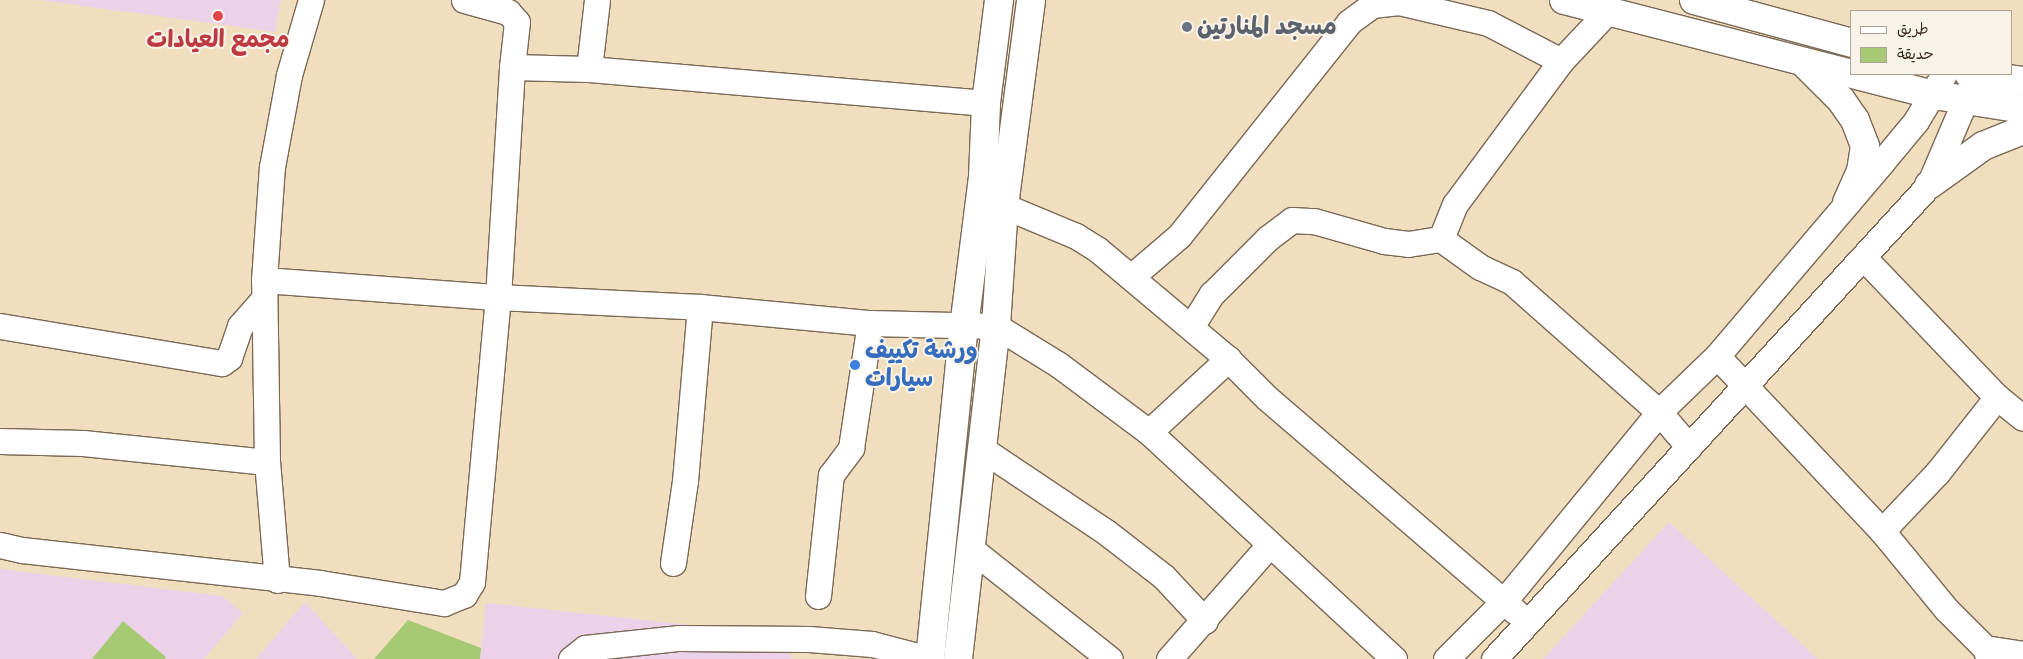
<!DOCTYPE html>
<html>
<head>
<meta charset="utf-8">
<style>
	body { margin:0 }
	#map { position:relative; width:2023px; height:659px; overflow:hidden; background:#f1debf; font-family:Caveat,"Playpen Sans Arabic",sans-serif }
	div>[style] { position:absolute }
	.built>* { inset:0; background:#edd1e9 }
	.green>* { inset:0; background:#a6ca73 }
	.roads { filter:drop-shadow(1px 0 #7b6956) drop-shadow(-1px 0 #7b6956) drop-shadow(0 1px #7b6956) drop-shadow(0 -1px #7b6956) }
	.street>* { height:25px; margin:-12.5px; padding:0 12.5px; transform-origin:12.5px; border-radius:12.5px; background:#fff }
	.secondary>* { height:28px; margin:-14px; padding:0 14px; transform-origin:14px; border-radius:14px; background:#fff }
	.primary>* { height:28px; margin:-14px; padding:0 14px; transform-origin:14px; border-radius:14px; background:#fff }
	.dots>* { width:14px; height:14px; translate:-50% -50%; box-sizing:border-box; border:2px solid #f7f3e8; border-radius:50% }
	span { translate:-50% -50%; white-space:nowrap; text-align:center; line-height:1.15; -webkit-text-stroke:4px #f7f3e8; paint-order:stroke }
	.worship-label { font-size:24px; color:#5b616d; font-weight:700 }
	.left { translate:0 -50%; text-align:left }
	.health-label { font-size:24px; color:#be3a42; font-weight:700 }
	.shop-label { font-size:24px; color:#366cbe; font-weight:700 }
	.legend { position:absolute; left:1850px; top:10px; width:162px; height:65px; box-sizing:border-box; background:#f7f3e8; border:1px solid #aca397; margin:0; padding:6px 9px; list-style:none; font-size:15px; color:#3b2a1e }
	.legend li { display:flex; align-items:center; gap:10px; height:25px }
	.legend b { width:25px; border:1px solid #aca397 }
</style>
</head>
<body>
<div id="map">
	<div class="built">
		<div style="clip-path:polygon(39px 0,280px 0,276px 32px)"></div>
		<div style="clip-path:polygon(1669px 522px,1818px 659px,1543px 659px)"></div>
		<div style="clip-path:polygon(0 569px,222px 596px,243px 613px,204px 659px,0 659px)"></div>
		<div style="clip-path:polygon(305px 602px,357px 659px,256px 659px)"></div>
		<div style="clip-path:polygon(486px 603px,793px 636px,791px 659px,480px 659px)"></div>
	</div>
	<div class="green">
		<div style="clip-path:polygon(408px 620px,481px 648px,480px 659px,374px 659px)"></div>
		<div style="clip-path:polygon(123px 621px,166px 657px,165px 659px,92px 659px)"></div>
	</div>
	<div class="roads">
		<div class="street">
			<div style="left:464px;top:0;width:46px;rotate:15.3deg"></div>
			<div style="left:508px;top:12px;width:13px;rotate:48deg"></div>
			<div style="left:517px;top:22px;width:45px;rotate:96.3deg"></div>
			<div style="left:1561px;top:61px;width:66px;rotate:-46.8deg"></div>
			<div style="left:589px;top:69px;width:69px;rotate:-83.4deg"></div>
			<div style="left:1004px;top:206px;width:78px;rotate:22.6deg"></div>
			<div style="left:1076px;top:236px;width:25px;rotate:32deg"></div>
			<div style="left:1097px;top:249px;width:171px;rotate:40deg"></div>
			<div style="left:1228px;top:359px;width:55px;rotate:45deg"></div>
			<div style="left:1267px;top:398px;width:328px;rotate:40.7deg"></div>
			<div style="left:1863px;top:257px;width:194px;rotate:46.3deg"></div>
			<div style="left:1997px;top:397px;width:33px;rotate:39deg"></div>
			<div style="left:1131px;top:277px;width:63px;rotate:-40.5deg"></div>
			<div style="left:1179px;top:236px;width:273px;rotate:-51.5deg"></div>
			<div style="left:1349px;top:22px;width:29px;rotate:-36deg"></div>
			<div style="left:1372px;top:5px;width:27px;rotate:-6deg"></div>
			<div style="left:1399px;top:2px;width:91px;rotate:13.3deg"></div>
			<div style="left:1488px;top:23px;width:82px;rotate:27.5deg"></div>
			<div style="left:1561px;top:61px;width:178px;rotate:126.5deg"></div>
			<div style="left:1455px;top:204px;width:38px;rotate:112deg"></div>
			<div style="left:1441px;top:239px;width:48px;rotate:35.7deg"></div>
			<div style="left:1480px;top:267px;width:35px;rotate:25deg"></div>
			<div style="left:1512px;top:282px;width:196px;rotate:41.5deg"></div>
			<div style="left:1659px;top:412px;width:46px;rotate:49.4deg"></div>
			<div style="left:264px;top:280px;width:235px;rotate:4.2deg"></div>
			<div style="left:498px;top:297px;width:202px;rotate:2.8deg"></div>
			<div style="left:700px;top:307px;width:171px;rotate:5.4deg"></div>
			<div style="left:870px;top:323px;width:126px;rotate:1.4deg"></div>
			<div style="left:996px;top:326px;width:74px;rotate:31.8deg"></div>
			<div style="left:1059px;top:365px;width:112px;rotate:36.7deg"></div>
			<div style="left:1149px;top:432px;width:334px;rotate:42.8deg"></div>
			<div style="left:0;top:326px;width:225px;rotate:9.5deg"></div>
			<div style="left:222px;top:363px;width:9px;rotate:-36deg"></div>
			<div style="left:229px;top:358px;width:34px;rotate:-71deg"></div>
			<div style="left:240px;top:326px;width:37px;rotate:-49deg"></div>
			<div style="left:1191px;top:327px;width:39px;rotate:-58deg"></div>
			<div style="left:1212px;top:294px;width:79px;rotate:-45deg"></div>
			<div style="left:1268px;top:238px;width:30px;rotate:-37deg"></div>
			<div style="left:1292px;top:220px;width:22px;rotate:3deg"></div>
			<div style="left:1314px;top:221px;width:73px;rotate:15.9deg"></div>
			<div style="left:1384px;top:241px;width:24px;rotate:7deg"></div>
			<div style="left:1408px;top:244px;width:33px;rotate:-9deg"></div>
			<div style="left:1717px;top:356px;width:241px;rotate:46.7deg"></div>
			<div style="left:1882px;top:531px;width:102px;rotate:50.6deg"></div>
			<div style="left:1947px;top:610px;width:54px;rotate:45deg"></div>
			<div style="left:1985px;top:648px;width:12px;rotate:70deg"></div>
			<div style="left:1149px;top:432px;width:108px;rotate:-42.7deg"></div>
			<div style="left:0;top:441px;width:83px;rotate:1.4deg"></div>
			<div style="left:83px;top:443px;width:185px;rotate:5.9deg"></div>
			<div style="left:982px;top:449px;width:149px;rotate:33.8deg"></div>
			<div style="left:1106px;top:532px;width:73px;rotate:37.8deg"></div>
			<div style="left:1164px;top:577px;width:60px;rotate:47deg"></div>
			<div style="left:1882px;top:531px;width:80px;rotate:-46.5deg"></div>
			<div style="left:1937px;top:473px;width:97px;rotate:-51.7deg"></div>
			<div style="left:0;top:545px;width:23px;rotate:13deg"></div>
			<div style="left:22px;top:550px;width:300px;rotate:6.3deg"></div>
			<div style="left:320px;top:583px;width:126px;rotate:9.2deg"></div>
			<div style="left:444px;top:603px;width:22px;rotate:-22deg"></div>
			<div style="left:464px;top:595px;width:15px;rotate:-58deg"></div>
			<div style="left:472px;top:582px;width:286px;rotate:-84.8deg"></div>
			<div style="left:498px;top:297px;width:230px;rotate:-86.5deg"></div>
			<div style="left:512px;top:67px;width:77px;rotate:1.5deg"></div>
			<div style="left:589px;top:69px;width:398px;rotate:4.9deg"></div>
			<div style="left:971px;top:549px;width:177px;rotate:38.4deg"></div>
			<div style="left:673px;top:563px;width:83px;rotate:-81.7deg"></div>
			<div style="left:685px;top:481px;width:175px;rotate:-85.1deg"></div>
			<div style="left:277px;top:580px;width:118px;rotate:-94.8deg"></div>
			<div style="left:267px;top:462px;width:182px;rotate:-90.9deg"></div>
			<div style="left:264px;top:280px;width:113px;rotate:-86deg"></div>
			<div style="left:272px;top:167px;width:94px;rotate:-79.5deg"></div>
			<div style="left:289px;top:75px;width:78px;rotate:-73.7deg"></div>
			<div style="left:818px;top:596px;width:122px;rotate:-83.9deg"></div>
			<div style="left:831px;top:475px;width:34px;rotate:-53deg"></div>
			<div style="left:851px;top:448px;width:126px;rotate:-81.4deg"></div>
			<div style="left:1985px;top:648px;width:38px;rotate:9deg"></div>
			<div style="left:571px;top:659px;width:18px;rotate:-38deg"></div>
			<div style="left:585px;top:648px;width:95px;rotate:-6.1deg"></div>
			<div style="left:679px;top:638px;width:130px;rotate:0.4deg"></div>
			<div style="left:809px;top:639px;width:63px;rotate:4.5deg"></div>
			<div style="left:872px;top:644px;width:59px;rotate:14.7deg"></div>
			<div style="left:1169px;top:659px;width:152px;rotate:-48.7deg"></div>
			<div style="left:1446px;top:659px;width:82px;rotate:-45deg"></div>
			<div style="left:1504px;top:601px;width:244px;rotate:-50.6deg"></div>
			<div style="left:1659px;top:412px;width:81px;rotate:-44deg"></div>
			<div style="left:1717px;top:356px;width:255px;rotate:-49.6deg"></div>
			<div style="left:1882px;top:162px;width:53px;rotate:-50.3deg"></div>
			<div style="left:1916px;top:121px;width:55px;rotate:-59.2deg"></div>
			<div style="left:1494px;top:659px;width:643px;rotate:-47.46deg"></div>
			<div style="left:1929px;top:185px;width:112px;rotate:-66.9deg"></div>
		</div>
		<div class="secondary">
			<div style="left:930px;top:659px;width:334px;rotate:-84.2deg"></div>
			<div style="left:964px;top:327px;width:152px;rotate:-82.8deg"></div>
			<div style="left:983px;top:176px;width:73px;rotate:-87.6deg"></div>
			<div style="left:986px;top:103px;width:104px;rotate:-82.8deg"></div>
			<div style="left:958px;top:659px;width:335px;rotate:-83.5deg"></div>
			<div style="left:996px;top:326px;width:120px;rotate:-86.2deg"></div>
			<div style="left:1004px;top:206px;width:208px;rotate:-82.5deg"></div>
		</div>
		<div class="primary">
			<div style="left:1564px;top:0;width:382px;rotate:14.4deg"></div>
			<div style="left:1934px;top:95px;width:90px;rotate:8.9deg"></div>
			<div style="left:1694px;top:0;width:164px;rotate:15.2deg"></div>
			<div style="left:1803px;top:62px;width:54px;rotate:45deg"></div>
			<div style="left:1841px;top:100px;width:24px;rotate:55deg"></div>
			<div style="left:1855px;top:120px;width:28px;rotate:69deg"></div>
			<div style="left:1865px;top:146px;width:25px;rotate:99deg"></div>
			<div style="left:1861px;top:171px;width:34px;rotate:114deg"></div>
			<div style="left:1969px;top:74px;width:54px;rotate:7.4deg"></div>
			<div style="left:1929px;top:185px;width:67px;rotate:-35.8deg"></div>
			<div style="left:1983px;top:146px;width:43px;rotate:-21.8deg"></div>
		</div>
	</div>
	<div class="dots">
		<div style="left:218px;top:16px;background:#e0444e"></div>
		<div style="left:1187px;top:27px;background:#6b7280"></div>
		<div style="left:855px;top:365px;background:#3f7fe0"></div>
	</div>
	<div class="worship-label">
		<span class="left" style="left:1197px;top:27px">مسجد المنارتين</span>
	</div>
	<div class="health-label">
		<span style="left:218px;top:40px">مجمع العيادات</span>
	</div>
	<div class="shop-label">
		<span class="left" style="left:865px;top:365px">ورشة تكييف<br>سيارات</span>
	</div>
	<ul class="legend">
	<li><b style="height:6px;background:#fff"></b>طريق</li>
	<li><b style="height:14px;background:#a6ca73"></b>حديقة</li>
	</ul>
</div>
</body>
</html>
